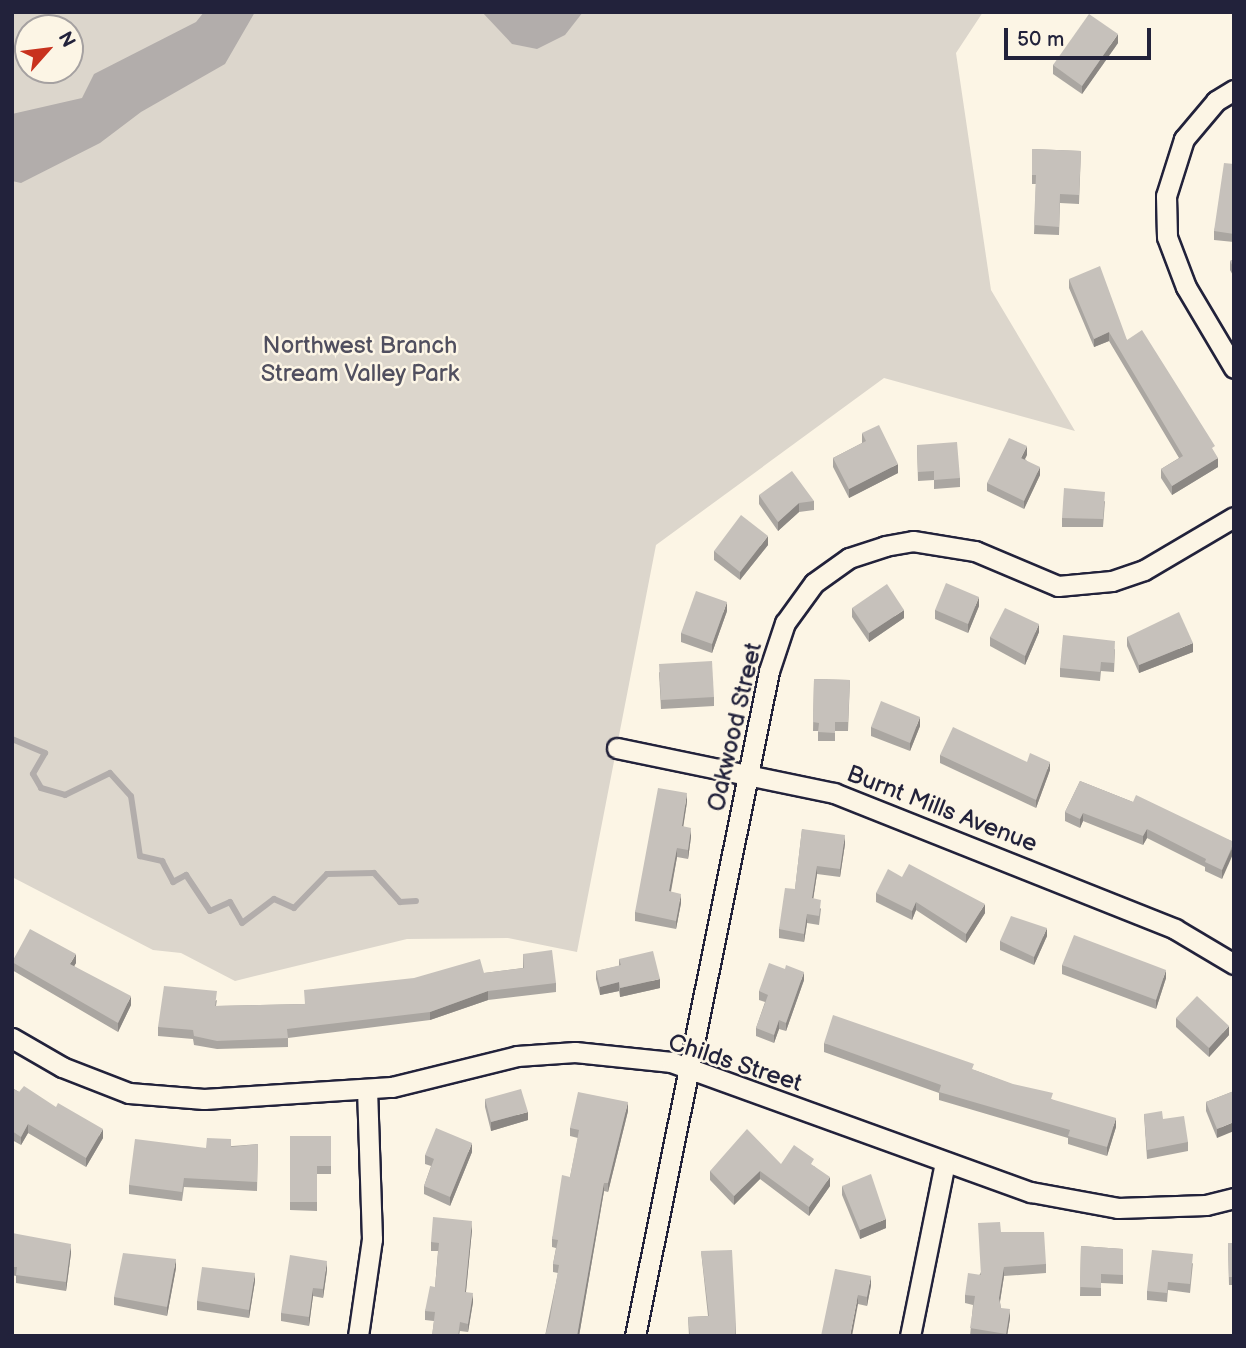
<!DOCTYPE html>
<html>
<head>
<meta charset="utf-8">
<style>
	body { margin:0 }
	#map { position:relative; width:1246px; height:1348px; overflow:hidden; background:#fcf5e5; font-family:"Balsamiq Sans",sans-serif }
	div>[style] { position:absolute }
	.green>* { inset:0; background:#dcd6cc }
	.water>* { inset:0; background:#b2adab }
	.stream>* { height:6px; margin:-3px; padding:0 3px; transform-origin:3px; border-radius:3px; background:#b2adab }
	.roads { filter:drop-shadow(2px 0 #22223b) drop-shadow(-2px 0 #22223b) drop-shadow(0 2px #22223b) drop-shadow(0 -2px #22223b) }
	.minor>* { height:19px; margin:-9.5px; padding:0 9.5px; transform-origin:9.5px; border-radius:9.5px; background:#fcf5e5 }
	.wall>* { inset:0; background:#aaa6a1 }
	.shaded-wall>* { inset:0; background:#8b8783 }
	.building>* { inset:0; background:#c6c1bb }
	span { translate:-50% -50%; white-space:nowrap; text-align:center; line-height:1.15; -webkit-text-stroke:5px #fcf5e5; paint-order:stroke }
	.park-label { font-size:24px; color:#504f5f }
	.street-label { font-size:24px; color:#22223b }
	.frame { position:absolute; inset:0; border:14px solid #22223b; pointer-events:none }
	.north { position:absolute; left:14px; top:14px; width:70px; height:70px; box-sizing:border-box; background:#fcf5e5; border:2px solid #a5a1a1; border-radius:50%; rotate:62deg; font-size:19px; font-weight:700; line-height:28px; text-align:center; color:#22223b }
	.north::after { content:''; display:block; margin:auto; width:24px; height:32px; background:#c8321e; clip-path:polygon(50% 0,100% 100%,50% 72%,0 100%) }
	.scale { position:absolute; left:1004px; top:28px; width:147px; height:32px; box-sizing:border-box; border:4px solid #22223b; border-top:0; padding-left:9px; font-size:21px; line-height:24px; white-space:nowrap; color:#22223b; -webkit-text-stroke:5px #fcf5e5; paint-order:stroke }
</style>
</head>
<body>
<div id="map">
	<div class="green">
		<div style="clip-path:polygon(evenodd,12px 12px,983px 12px,956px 53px,991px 290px,1075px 431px,884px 378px,656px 545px,577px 952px,508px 938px,407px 939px,235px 981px,181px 953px,153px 950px,12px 877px,12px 12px,28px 28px,70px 28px,70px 70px,28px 70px,28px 28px)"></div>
	</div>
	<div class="water">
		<div style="clip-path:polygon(204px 12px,255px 12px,225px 64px,141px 112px,100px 143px,21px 183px,12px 181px,12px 114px,82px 98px,94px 74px,196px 22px)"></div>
		<div style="clip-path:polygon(482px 12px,583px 12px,565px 35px,537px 49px,512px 44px)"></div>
	</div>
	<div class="stream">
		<div style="left:12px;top:739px;width:36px;rotate:23deg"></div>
		<div style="left:45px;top:753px;width:24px;rotate:120deg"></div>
		<div style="left:33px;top:774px;width:16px;rotate:60deg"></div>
		<div style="left:41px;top:788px;width:25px;rotate:16deg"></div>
		<div style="left:65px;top:795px;width:50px;rotate:-26.1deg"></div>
		<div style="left:110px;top:773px;width:31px;rotate:48deg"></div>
		<div style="left:131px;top:796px;width:61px;rotate:81.5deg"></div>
		<div style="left:140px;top:856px;width:23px;rotate:13deg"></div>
		<div style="left:162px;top:861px;width:24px;rotate:62deg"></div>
		<div style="left:173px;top:882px;width:15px;rotate:-28deg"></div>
		<div style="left:186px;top:875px;width:43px;rotate:56.3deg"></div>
		<div style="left:210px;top:911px;width:22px;rotate:-24deg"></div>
		<div style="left:230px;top:902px;width:24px;rotate:60deg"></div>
		<div style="left:242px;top:923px;width:40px;rotate:-37deg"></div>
		<div style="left:274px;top:899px;width:22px;rotate:24deg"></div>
		<div style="left:294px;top:908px;width:47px;rotate:-45.9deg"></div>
		<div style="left:327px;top:874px;width:47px;rotate:-1.2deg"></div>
		<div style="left:374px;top:873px;width:39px;rotate:48deg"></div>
		<div style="left:400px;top:902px;width:16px;rotate:-4deg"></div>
	</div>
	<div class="roads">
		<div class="minor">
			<div style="left:1234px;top:90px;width:21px;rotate:149deg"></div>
			<div style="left:1216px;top:101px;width:50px;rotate:130.1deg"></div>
			<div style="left:1184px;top:139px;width:60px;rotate:107.5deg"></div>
			<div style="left:1166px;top:196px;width:41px;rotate:88.6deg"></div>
			<div style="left:1167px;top:237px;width:53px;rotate:69.2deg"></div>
			<div style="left:1186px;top:287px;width:94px;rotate:59.3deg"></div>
			<div style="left:617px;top:748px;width:222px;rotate:11.7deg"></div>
			<div style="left:834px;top:793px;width:367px;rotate:21.7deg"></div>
			<div style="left:1175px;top:929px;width:69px;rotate:30.7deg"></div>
			<div style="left:12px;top:1038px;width:58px;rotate:30.1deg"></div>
			<div style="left:62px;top:1067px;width:72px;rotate:21.2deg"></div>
			<div style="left:129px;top:1093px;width:75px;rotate:4.6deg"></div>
			<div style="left:204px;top:1099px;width:188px;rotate:-3.7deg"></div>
			<div style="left:392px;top:1087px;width:129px;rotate:-13.9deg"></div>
			<div style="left:517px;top:1056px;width:58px;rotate:-3.9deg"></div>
			<div style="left:575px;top:1052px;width:97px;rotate:5.9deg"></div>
			<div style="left:671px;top:1062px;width:383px;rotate:19.9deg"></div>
			<div style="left:1031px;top:1192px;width:88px;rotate:10.4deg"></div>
			<div style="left:1118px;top:1208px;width:88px;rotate:-2deg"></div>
			<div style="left:1206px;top:1205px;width:29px;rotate:-14deg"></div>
			<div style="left:358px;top:1336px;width:98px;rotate:-81.8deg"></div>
			<div style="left:372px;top:1239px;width:149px;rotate:-91.9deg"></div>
			<div style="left:635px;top:1336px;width:678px;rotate:-78.61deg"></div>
			<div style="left:769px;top:671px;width:51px;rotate:-71.6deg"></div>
			<div style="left:785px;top:623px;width:49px;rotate:-54.1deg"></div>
			<div style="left:814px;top:583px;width:43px;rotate:-35.5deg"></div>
			<div style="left:849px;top:558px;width:38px;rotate:-18deg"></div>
			<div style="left:885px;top:546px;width:28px;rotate:-10deg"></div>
			<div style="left:913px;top:541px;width:63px;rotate:9.2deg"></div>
			<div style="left:975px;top:551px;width:90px;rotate:22.9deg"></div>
			<div style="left:1058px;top:586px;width:54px;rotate:-5.3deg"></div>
			<div style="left:1112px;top:581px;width:34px;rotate:-19deg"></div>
			<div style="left:1144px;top:570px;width:104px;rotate:-30.5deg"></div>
			<div style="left:910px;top:1336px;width:177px;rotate:-78.6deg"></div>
		</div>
	</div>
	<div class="wall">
		<div style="clip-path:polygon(1118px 43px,1082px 94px,1053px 74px,1053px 65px)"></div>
		<div style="clip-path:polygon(1032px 149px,1081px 151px,1079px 204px,1060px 203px,1059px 235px,1034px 234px,1036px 184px,1032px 184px)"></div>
		<div style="clip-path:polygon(1234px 164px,1234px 242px,1214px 240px,1214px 231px)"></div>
		<div style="clip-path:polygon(1234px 259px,1234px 277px,1230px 270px,1230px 261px)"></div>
		<div style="clip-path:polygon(1069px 279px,1127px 340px,1215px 454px,1218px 467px,1172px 495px,1161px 478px,1161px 469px,1179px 458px,1109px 341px,1094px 347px,1069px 288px)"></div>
		<div style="clip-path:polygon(862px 433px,898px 473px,849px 498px,833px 467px,833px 458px,862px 443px)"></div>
		<div style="clip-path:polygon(917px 445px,960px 478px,960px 487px,934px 489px,934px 480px,918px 481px)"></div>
		<div style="clip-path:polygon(1027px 455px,1025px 459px,1040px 475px,1024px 509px,987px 491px,987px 483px)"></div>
		<div style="clip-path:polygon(759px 495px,814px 501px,814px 510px,799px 512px,778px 531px,759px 504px)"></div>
		<div style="clip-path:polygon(1105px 501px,1103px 527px,1062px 527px,1062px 518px)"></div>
		<div style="clip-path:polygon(768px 545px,740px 580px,714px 560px,714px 551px)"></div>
		<div style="clip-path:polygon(979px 606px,968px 633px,935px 619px,935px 610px)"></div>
		<div style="clip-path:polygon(852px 608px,904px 618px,869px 642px,852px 617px)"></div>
		<div style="clip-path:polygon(727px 611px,712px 653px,681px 642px,681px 633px)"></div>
		<div style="clip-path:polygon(1039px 632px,1025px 665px,990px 646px,990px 637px)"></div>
		<div style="clip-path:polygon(1127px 637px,1193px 652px,1139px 673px,1127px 646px)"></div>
		<div style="clip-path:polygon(1115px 649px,1114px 672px,1101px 671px,1100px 681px,1060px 677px,1060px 668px)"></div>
		<div style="clip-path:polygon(659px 672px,714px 697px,714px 706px,661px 709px)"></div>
		<div style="clip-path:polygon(814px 679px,850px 680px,848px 731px,835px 731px,835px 741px,818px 741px,818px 731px,813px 731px)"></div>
		<div style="clip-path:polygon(920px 726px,910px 751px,871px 736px,871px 727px)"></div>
		<div style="clip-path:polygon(940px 755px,1027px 762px,1050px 770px,1036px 808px,940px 763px)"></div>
		<div style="clip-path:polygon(1080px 781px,1234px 842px,1222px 879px,1205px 871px,1205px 867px,1147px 838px,1143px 845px,1083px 821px,1080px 828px,1065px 821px,1065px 812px)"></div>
		<div style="clip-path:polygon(687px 802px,683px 826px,691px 837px,688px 859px,677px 857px,671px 892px,681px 903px,676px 929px,635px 921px,635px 912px)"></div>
		<div style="clip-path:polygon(802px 829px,845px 844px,840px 877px,817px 874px,813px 899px,821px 909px,819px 925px,807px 923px,804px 942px,779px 938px,779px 929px,795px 889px)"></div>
		<div style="clip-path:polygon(902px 877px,985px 913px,966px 943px,916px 910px,912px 920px,876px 902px,876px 893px)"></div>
		<div style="clip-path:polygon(1047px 936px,1034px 965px,1000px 950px,1000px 941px)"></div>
		<div style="clip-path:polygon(523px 954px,556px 983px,556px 992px,488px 1000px,430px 1020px,288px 1038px,288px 1047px,217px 1049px,194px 1045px,193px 1039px,158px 1036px,158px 1027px,217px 1000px,216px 1006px,304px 1004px,484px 973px,523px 968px)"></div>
		<div style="clip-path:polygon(619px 959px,660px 988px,620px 997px,619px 991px,600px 995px,596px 979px,596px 971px,619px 966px)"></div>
		<div style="clip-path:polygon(12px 961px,76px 963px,74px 966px,131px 1005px,118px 1032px,12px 970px)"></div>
		<div style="clip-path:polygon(1062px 965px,1166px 978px,1156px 1009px,1062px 974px)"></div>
		<div style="clip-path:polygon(804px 980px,786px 1031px,779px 1029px,774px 1043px,756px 1036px,756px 1028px,765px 1002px,759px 1000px,759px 991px)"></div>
		<div style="clip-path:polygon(1176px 1018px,1229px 1035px,1209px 1057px,1176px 1027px)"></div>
		<div style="clip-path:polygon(824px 1043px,974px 1070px,1053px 1100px,1116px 1127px,1107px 1156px,1068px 1144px,1068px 1138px,939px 1100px,939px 1093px,824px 1052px)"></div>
		<div style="clip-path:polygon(12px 1088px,103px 1138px,86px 1167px,28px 1133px,21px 1145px,12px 1140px)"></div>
		<div style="clip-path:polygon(1234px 1091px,1217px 1138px,1206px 1111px,1206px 1102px)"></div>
		<div style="clip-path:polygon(485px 1099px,528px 1120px,491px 1131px,485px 1107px)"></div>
		<div style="clip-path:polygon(628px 1111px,608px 1192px,604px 1191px,579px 1336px,545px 1336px,558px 1273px,553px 1272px,553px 1264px,556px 1248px,552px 1247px,552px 1239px,570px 1177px,578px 1138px,570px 1136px,570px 1128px)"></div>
		<div style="clip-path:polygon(1144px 1114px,1163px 1119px,1188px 1142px,1188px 1151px,1147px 1159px)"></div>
		<div style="clip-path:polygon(290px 1136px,331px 1136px,331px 1174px,317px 1174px,317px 1211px,290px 1210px)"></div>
		<div style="clip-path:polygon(258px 1144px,257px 1191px,184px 1187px,182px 1201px,129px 1194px,129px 1185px,206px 1148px)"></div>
		<div style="clip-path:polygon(472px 1152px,450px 1206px,424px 1194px,424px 1186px,431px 1166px,425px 1164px,425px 1155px)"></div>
		<div style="clip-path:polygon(781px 1164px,814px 1166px,830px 1186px,809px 1216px,760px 1179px,734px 1205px,710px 1180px,710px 1171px)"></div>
		<div style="clip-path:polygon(842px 1186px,886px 1228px,860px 1239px,842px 1195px)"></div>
		<div style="clip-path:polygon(472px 1230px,466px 1292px,473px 1302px,468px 1332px,460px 1331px,459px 1336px,432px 1336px,434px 1321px,425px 1320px,425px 1311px,435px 1287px,438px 1251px,431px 1251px,431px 1242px)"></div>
		<div style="clip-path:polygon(1001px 1232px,1046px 1264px,1046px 1273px,1004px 1276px,1000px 1302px,1001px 1308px,1010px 1318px,1007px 1336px,970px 1336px,973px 1305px,965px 1303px,965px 1295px,980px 1274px)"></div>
		<div style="clip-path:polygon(12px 1233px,71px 1253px,66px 1291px,16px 1283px,16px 1276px,12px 1275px)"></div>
		<div style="clip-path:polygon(1228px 1243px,1234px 1243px,1234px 1285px,1229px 1285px)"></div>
		<div style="clip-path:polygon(1081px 1246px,1123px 1249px,1123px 1284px,1101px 1283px,1101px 1296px,1080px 1296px)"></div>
		<div style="clip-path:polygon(701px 1251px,736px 1325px,736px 1336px,689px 1336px,688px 1317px,708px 1316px)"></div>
		<div style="clip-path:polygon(1193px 1263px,1190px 1293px,1168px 1290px,1167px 1302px,1147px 1300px,1147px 1291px)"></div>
		<div style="clip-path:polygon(176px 1268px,167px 1316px,114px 1305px,114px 1297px)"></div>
		<div style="clip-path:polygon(835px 1269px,871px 1285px,867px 1306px,858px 1304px)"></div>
		<div style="clip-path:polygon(327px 1270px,323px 1298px,313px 1296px,309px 1326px,281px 1321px,281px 1313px)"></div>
		<div style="clip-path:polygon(255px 1281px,249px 1318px,197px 1310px,197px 1301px)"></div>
	</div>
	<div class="shaded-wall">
		<div style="clip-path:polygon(1118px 34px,1118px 43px,1082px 94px,1082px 86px)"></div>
		<div style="clip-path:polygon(1109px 332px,1109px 341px,1094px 347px,1094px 339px)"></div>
		<div style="clip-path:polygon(1027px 446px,1027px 455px,1021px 466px,1021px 458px)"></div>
		<div style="clip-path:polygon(1218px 458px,1218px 467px,1172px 495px,1172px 486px)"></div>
		<div style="clip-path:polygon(898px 464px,898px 473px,849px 498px,849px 489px)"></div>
		<div style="clip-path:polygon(1040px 467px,1040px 475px,1024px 509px,1024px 501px)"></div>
		<div style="clip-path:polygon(799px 503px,799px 512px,778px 531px,778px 522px)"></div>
		<div style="clip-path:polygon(768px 536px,768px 545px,740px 580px,740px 572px)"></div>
		<div style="clip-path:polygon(979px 597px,979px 606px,968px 633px,968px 624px)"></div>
		<div style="clip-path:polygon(727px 602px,727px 611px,712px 653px,712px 644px)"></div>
		<div style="clip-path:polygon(904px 610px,904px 618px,869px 642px,869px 633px)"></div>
		<div style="clip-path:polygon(1039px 624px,1039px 632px,1025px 665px,1025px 656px)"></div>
		<div style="clip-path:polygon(1193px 643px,1193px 652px,1139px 673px,1139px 665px)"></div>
		<div style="clip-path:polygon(920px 717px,920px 726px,910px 751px,910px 743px)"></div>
		<div style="clip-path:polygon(1050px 762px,1050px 770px,1036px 808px,1036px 800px)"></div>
		<div style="clip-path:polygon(687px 793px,687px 802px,682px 835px,682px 826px)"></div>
		<div style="clip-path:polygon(1083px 813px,1083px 821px,1080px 828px,1080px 819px)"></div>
		<div style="clip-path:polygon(691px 828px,691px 837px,688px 859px,688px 850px)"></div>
		<div style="clip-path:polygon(1147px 829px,1147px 838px,1143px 845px,1143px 836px)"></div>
		<div style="clip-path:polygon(845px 835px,845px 844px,840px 877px,840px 869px)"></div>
		<div style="clip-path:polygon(1234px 844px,1234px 852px,1222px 879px,1222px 870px)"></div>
		<div style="clip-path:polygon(677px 848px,677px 857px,669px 900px,669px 891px)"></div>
		<div style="clip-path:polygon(817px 866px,817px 874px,812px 907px,812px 898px)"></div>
		<div style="clip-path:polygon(681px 894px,681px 903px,676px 929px,676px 921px)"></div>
		<div style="clip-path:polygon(916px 902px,916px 910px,912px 920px,912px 911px)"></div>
		<div style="clip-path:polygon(985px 904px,985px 913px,966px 943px,966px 934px)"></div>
		<div style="clip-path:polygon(807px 914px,807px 923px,804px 942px,804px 934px)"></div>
		<div style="clip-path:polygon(1047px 928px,1047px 936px,1034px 965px,1034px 957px)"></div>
		<div style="clip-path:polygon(76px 954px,76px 963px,70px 973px,70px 964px)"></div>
		<div style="clip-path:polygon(1166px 970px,1166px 978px,1156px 1009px,1156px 1000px)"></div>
		<div style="clip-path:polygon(804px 972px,804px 980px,786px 1031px,786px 1023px)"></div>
		<div style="clip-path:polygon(660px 979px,660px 988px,620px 997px,620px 988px)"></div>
		<div style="clip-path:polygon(619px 982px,619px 991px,600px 995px,600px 987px)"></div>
		<div style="clip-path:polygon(488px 991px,488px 1000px,430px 1020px,430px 1012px)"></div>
		<div style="clip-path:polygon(131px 996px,131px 1005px,118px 1032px,118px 1023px)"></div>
		<div style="clip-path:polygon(779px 1020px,779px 1029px,774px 1043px,774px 1035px)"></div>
		<div style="clip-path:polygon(1229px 1026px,1229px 1035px,1209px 1057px,1209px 1048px)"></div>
		<div style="clip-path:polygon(628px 1102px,628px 1111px,608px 1192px,608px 1183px)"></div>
		<div style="clip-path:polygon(528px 1112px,528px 1120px,491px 1131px,491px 1122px)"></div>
		<div style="clip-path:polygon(1116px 1118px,1116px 1127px,1107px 1156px,1107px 1147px)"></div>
		<div style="clip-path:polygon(1234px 1122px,1234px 1131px,1217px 1138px,1217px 1129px)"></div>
		<div style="clip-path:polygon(28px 1124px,28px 1133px,21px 1145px,21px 1137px)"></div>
		<div style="clip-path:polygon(103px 1129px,103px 1138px,86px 1167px,86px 1158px)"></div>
		<div style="clip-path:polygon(472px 1143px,472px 1152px,450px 1206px,450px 1197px)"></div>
		<div style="clip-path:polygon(760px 1171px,760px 1179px,734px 1205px,734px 1196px)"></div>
		<div style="clip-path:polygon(830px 1177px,830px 1186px,809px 1216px,809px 1207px)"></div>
		<div style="clip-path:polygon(604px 1183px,604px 1191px,579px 1336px,577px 1336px)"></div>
		<div style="clip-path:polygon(886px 1219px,886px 1228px,860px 1239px,860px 1230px)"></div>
		<div style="clip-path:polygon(472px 1221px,472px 1230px,465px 1301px,465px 1292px)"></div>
		<div style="clip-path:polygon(71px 1244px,71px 1253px,66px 1291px,66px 1282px)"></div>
		<div style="clip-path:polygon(176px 1259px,176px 1268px,167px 1316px,167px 1307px)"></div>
		<div style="clip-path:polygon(327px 1261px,327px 1270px,323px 1298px,323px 1289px)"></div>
		<div style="clip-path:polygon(1004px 1267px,1004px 1276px,999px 1307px,999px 1298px)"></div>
		<div style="clip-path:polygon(255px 1273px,255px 1281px,249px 1318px,249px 1310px)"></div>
		<div style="clip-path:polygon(871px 1276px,871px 1285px,867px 1306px,867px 1297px)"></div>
		<div style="clip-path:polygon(313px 1288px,313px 1296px,309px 1326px,309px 1317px)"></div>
		<div style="clip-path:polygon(473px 1293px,473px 1302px,468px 1332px,468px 1324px)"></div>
		<div style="clip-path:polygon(858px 1295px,858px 1304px,852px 1336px,850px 1336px)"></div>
		<div style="clip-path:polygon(1010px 1309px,1010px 1318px,1007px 1336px,1006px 1336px)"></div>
	</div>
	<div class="building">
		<div style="clip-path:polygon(1089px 14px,1118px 34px,1082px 86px,1053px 65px)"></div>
		<div style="clip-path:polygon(1032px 149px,1081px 151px,1079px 195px,1060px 194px,1059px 227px,1034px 225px,1036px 175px,1032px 175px)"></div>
		<div style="clip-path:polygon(1224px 163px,1234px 164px,1234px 234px,1214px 231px)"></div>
		<div style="clip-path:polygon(1234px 259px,1234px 268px,1230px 261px)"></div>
		<div style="clip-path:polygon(1100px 266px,1127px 340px,1142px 330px,1215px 446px,1212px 448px,1218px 458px,1172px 486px,1161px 469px,1183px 456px,1109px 332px,1094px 339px,1069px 279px)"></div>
		<div style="clip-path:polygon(879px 425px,898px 464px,849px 489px,833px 458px,866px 441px,862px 433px)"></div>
		<div style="clip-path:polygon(1009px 438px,1027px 446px,1021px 458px,1040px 467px,1024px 501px,987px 483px)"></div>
		<div style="clip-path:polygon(957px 442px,960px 478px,934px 480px,934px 471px,918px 472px,917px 445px)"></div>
		<div style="clip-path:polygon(792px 471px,814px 501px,799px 503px,778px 522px,759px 495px)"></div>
		<div style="clip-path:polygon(1064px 488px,1105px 492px,1103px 519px,1062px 518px)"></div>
		<div style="clip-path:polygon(741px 515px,768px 536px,740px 572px,714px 551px)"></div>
		<div style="clip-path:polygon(946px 583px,979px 597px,968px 624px,935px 610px)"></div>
		<div style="clip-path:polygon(887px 584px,904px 610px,869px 633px,852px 608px)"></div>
		<div style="clip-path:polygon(696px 591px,727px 602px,712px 644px,681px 633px)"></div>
		<div style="clip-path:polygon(1005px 608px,1039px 624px,1025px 656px,990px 637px)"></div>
		<div style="clip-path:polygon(1179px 612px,1193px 643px,1139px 665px,1127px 637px)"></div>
		<div style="clip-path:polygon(1063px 635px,1115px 641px,1114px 663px,1101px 662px,1100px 672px,1060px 668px)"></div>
		<div style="clip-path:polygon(712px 661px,714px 697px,661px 700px,659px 664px)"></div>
		<div style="clip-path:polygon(814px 679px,850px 680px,848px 722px,835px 722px,835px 733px,818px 732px,819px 723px,813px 722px)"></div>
		<div style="clip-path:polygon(881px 701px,920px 717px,910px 743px,871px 727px)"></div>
		<div style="clip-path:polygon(953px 727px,1027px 762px,1030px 753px,1050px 762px,1036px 800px,940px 755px)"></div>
		<div style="clip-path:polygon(1080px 781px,1133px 802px,1136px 795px,1234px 842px,1222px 870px,1205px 862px,1206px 859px,1147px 829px,1143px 836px,1083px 813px,1080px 819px,1065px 812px)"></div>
		<div style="clip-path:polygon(658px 788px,687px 793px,682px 826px,691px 828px,688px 850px,677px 848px,669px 891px,681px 894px,676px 921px,635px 912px)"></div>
		<div style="clip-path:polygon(802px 829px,845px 835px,840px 869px,817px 866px,812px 898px,821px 900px,819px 916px,807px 914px,804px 934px,779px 929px,785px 888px,795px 889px)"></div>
		<div style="clip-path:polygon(909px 864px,985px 904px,966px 934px,916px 902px,912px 911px,876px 893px,888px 869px,902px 877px)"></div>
		<div style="clip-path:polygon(1011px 916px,1047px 928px,1034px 957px,1000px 941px)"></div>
		<div style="clip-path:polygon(30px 929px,76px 954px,70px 964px,131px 996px,118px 1023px,12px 962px)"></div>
		<div style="clip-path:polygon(1074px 935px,1166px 970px,1156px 1000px,1062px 965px)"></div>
		<div style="clip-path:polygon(552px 950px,556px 983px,488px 991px,430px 1012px,287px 1029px,288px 1038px,217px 1041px,194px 1036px,193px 1030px,158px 1027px,164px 986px,217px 991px,215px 1006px,305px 1004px,304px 990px,414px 978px,480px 959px,484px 973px,524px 968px,523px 954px)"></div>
		<div style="clip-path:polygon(653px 951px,660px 979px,620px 988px,619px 982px,600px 987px,596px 971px,621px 965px,619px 959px)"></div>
		<div style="clip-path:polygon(769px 963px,785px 969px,786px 965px,804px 972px,786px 1023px,779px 1020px,774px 1035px,756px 1028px,768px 995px,759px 991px)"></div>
		<div style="clip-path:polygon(1197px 996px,1229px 1026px,1209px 1048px,1176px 1018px)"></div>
		<div style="clip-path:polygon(833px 1015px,974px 1064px,972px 1069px,1013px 1084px,1053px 1093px,1051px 1099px,1116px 1118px,1107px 1147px,1068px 1136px,1070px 1130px,939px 1092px,941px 1085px,824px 1043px)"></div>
		<div style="clip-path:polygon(24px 1086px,56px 1107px,58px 1103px,103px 1129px,86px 1158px,28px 1124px,21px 1137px,12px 1131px,12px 1088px,19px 1092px)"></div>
		<div style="clip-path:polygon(521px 1089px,528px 1112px,491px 1122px,485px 1099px)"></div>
		<div style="clip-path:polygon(1234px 1091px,1234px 1122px,1217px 1129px,1206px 1102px)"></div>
		<div style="clip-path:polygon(578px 1092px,628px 1102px,608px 1183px,604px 1183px,577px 1336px,545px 1336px,550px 1318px,559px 1265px,553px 1264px,558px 1240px,552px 1239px,562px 1175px,570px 1177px,579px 1130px,570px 1128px)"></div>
		<div style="clip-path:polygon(1162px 1111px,1163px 1119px,1184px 1116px,1188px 1142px,1147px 1150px,1144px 1114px)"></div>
		<div style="clip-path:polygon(436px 1128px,472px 1143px,450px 1197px,424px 1186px,434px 1159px,425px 1155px)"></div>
		<div style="clip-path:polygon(747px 1129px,781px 1164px,794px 1145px,814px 1159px,811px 1164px,830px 1177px,809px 1207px,760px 1171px,734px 1196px,710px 1171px)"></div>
		<div style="clip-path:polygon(290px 1136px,331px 1136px,331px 1166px,317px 1166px,317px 1202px,290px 1202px)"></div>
		<div style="clip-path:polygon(207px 1138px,231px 1139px,231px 1147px,258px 1144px,257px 1182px,184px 1178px,182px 1192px,129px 1185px,135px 1139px,206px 1148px)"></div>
		<div style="clip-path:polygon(871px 1174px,886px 1219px,860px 1230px,842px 1186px)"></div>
		<div style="clip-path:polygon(433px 1217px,472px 1221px,465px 1292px,473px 1293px,468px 1324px,460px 1322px,458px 1336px,432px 1336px,435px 1312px,425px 1311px,430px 1286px,435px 1287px,439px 1243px,431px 1242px)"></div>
		<div style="clip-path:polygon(1000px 1222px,1001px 1232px,1044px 1232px,1046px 1264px,1004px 1267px,999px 1298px,1001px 1308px,1010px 1309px,1006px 1334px,970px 1328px,975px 1296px,965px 1295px,968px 1273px,981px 1275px,978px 1223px)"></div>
		<div style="clip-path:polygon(12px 1233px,71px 1244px,66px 1282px,16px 1275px,17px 1267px,12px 1267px)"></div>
		<div style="clip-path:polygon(1228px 1243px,1234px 1243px,1234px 1277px,1229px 1277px)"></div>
		<div style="clip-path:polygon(1081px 1246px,1123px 1249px,1123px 1275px,1101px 1274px,1101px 1288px,1080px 1287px)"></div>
		<div style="clip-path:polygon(732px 1250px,736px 1325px,735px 1336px,690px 1336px,688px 1317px,709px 1316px,701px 1251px)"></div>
		<div style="clip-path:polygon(1152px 1250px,1193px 1254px,1190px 1284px,1168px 1282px,1167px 1293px,1147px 1291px)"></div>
		<div style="clip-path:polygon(123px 1253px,176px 1259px,167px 1307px,114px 1297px)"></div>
		<div style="clip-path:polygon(290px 1255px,327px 1261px,323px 1289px,313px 1288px,309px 1317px,281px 1313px)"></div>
		<div style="clip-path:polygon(202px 1267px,255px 1273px,249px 1310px,197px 1301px)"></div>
		<div style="clip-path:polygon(835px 1269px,871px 1276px,867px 1297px,858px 1295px,850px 1336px,821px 1336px)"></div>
	</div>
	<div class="park-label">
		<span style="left:360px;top:360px">Northwest Branch<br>Stream Valley Park</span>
	</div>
	<div class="street-label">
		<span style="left:735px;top:727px;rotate:-77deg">Oakwood Street</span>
		<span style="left:942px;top:809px;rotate:21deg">Burnt Mills Avenue</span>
		<span style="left:735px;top:1063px;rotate:18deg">Childs Street</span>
	</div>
	<div class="frame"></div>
	<div class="north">N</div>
	<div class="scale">50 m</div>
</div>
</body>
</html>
